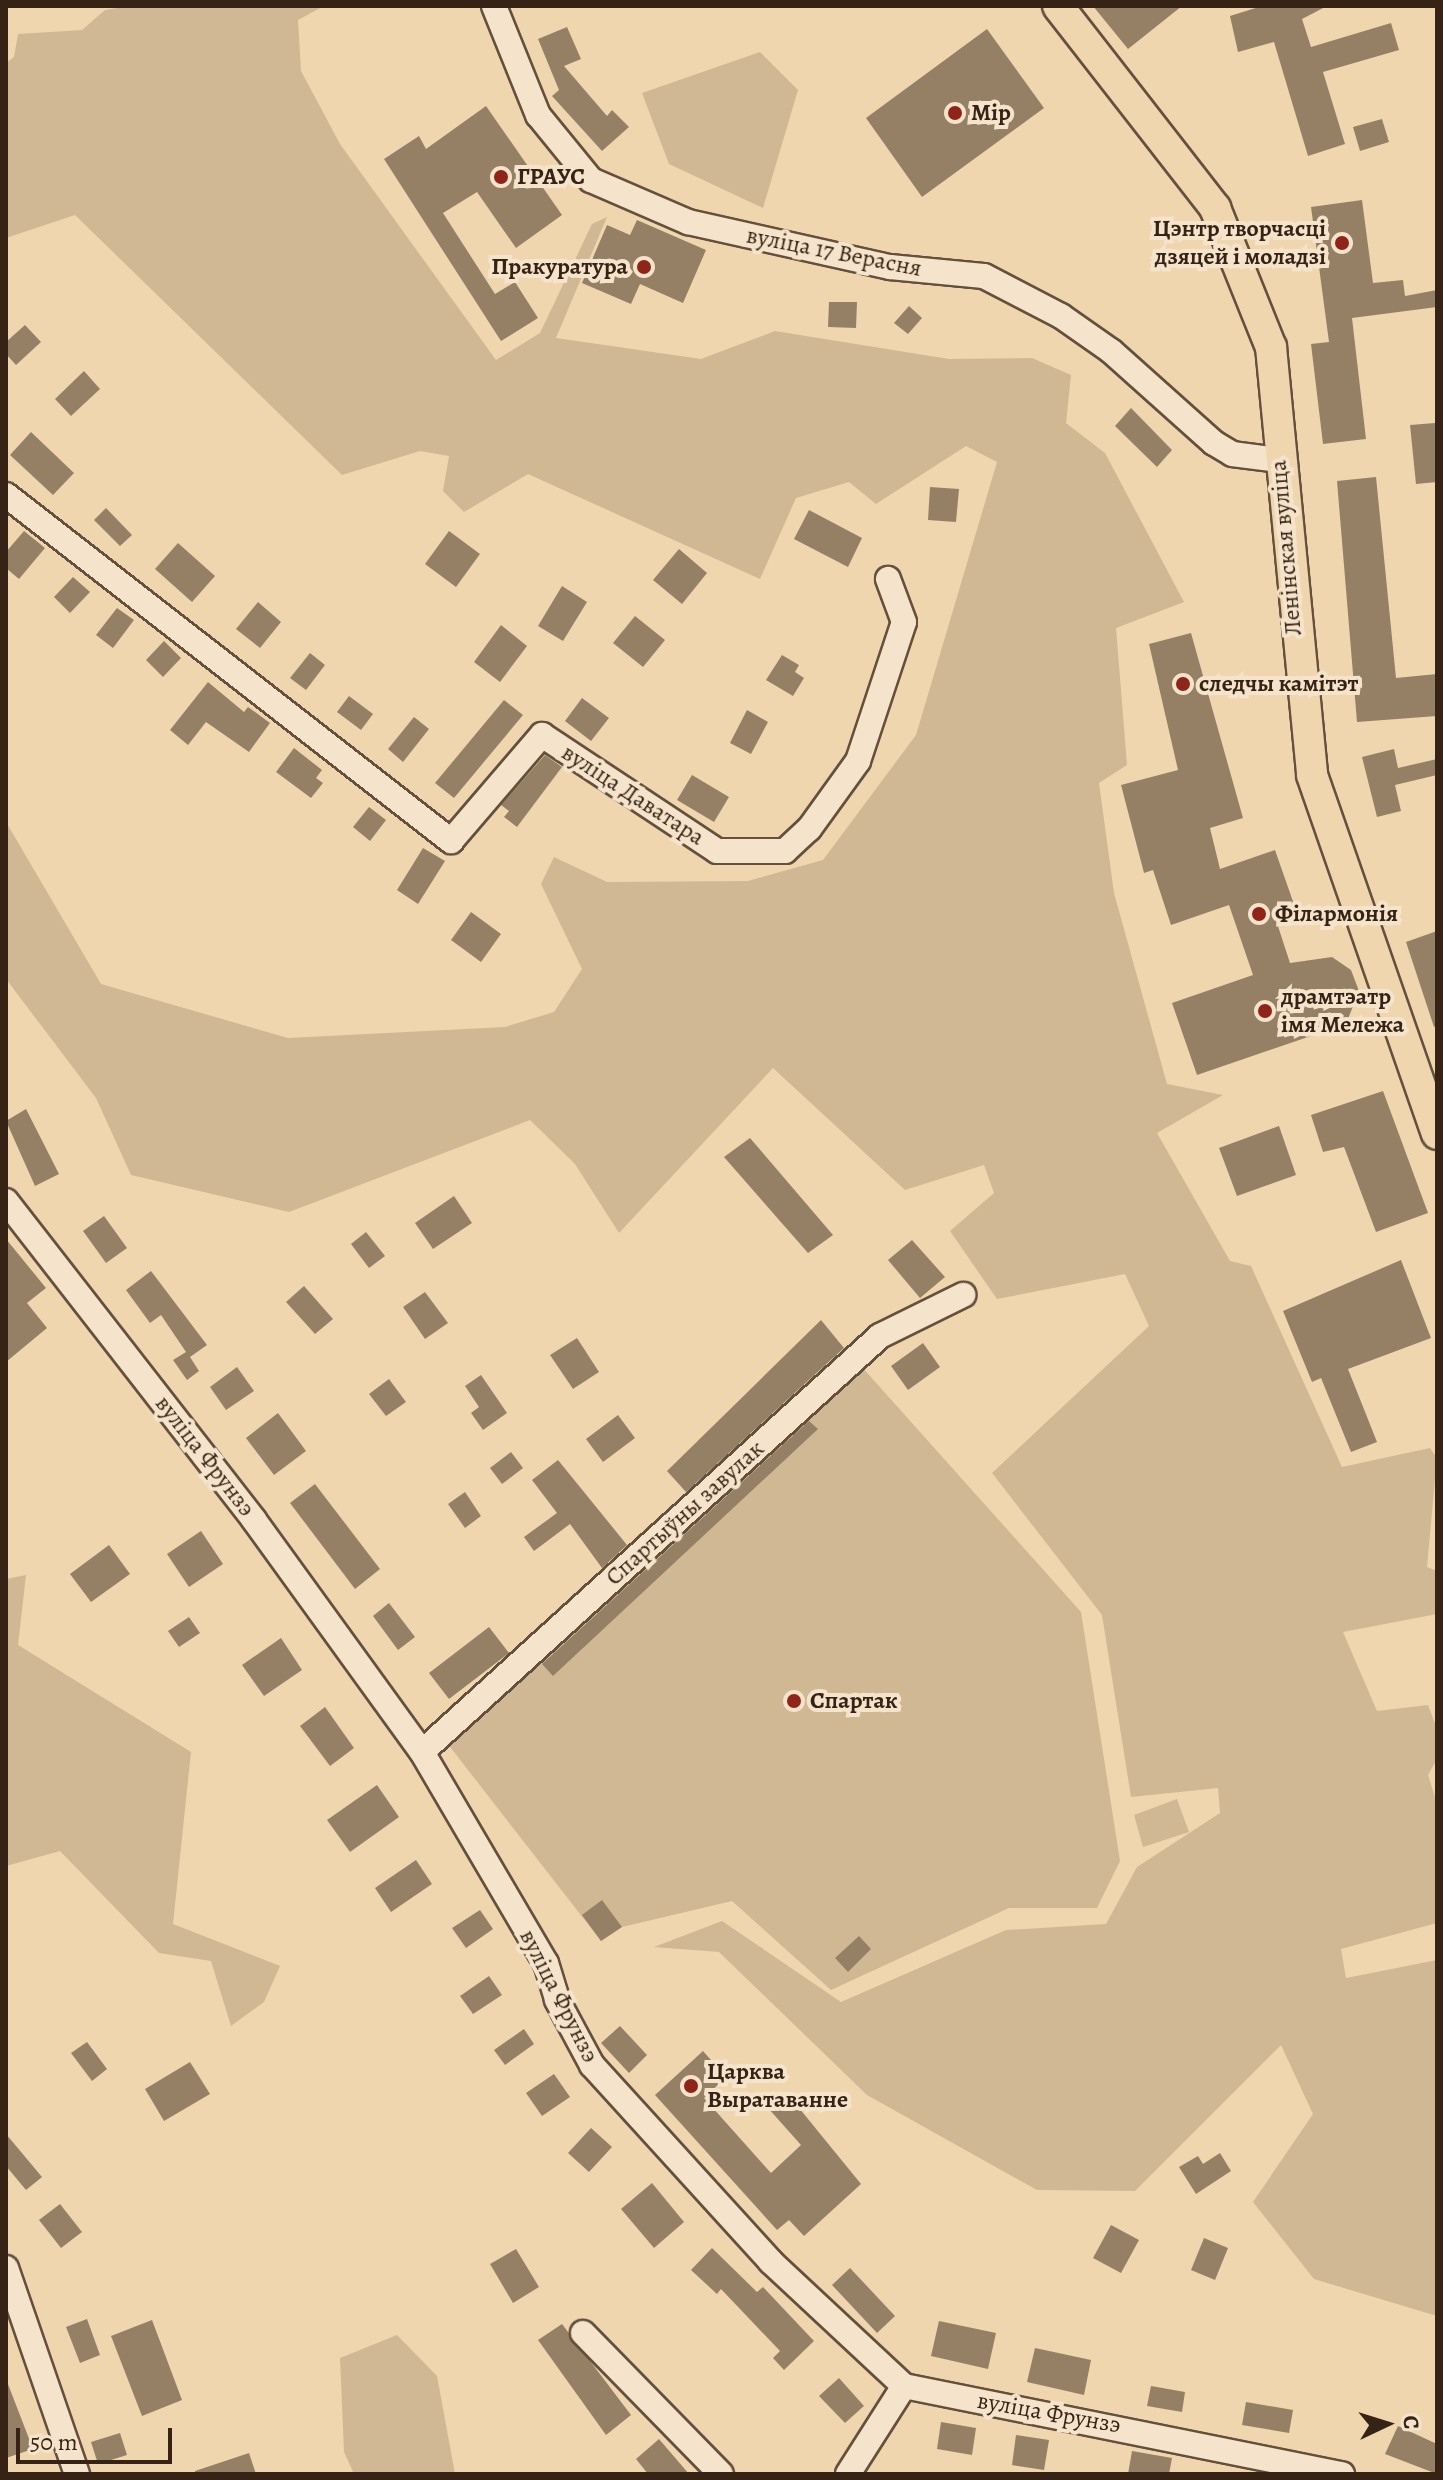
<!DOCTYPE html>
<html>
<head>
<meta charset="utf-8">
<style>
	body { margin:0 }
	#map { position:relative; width:1443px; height:2480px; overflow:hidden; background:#efd6af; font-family:Alegreya,serif }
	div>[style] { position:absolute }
	.green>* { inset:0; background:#d0b895 }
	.building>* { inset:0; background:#968065 }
	.roads { filter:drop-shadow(2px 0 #64503c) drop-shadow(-2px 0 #64503c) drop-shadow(0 2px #64503c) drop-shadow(0 -2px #64503c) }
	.minor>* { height:24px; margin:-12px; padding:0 12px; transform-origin:12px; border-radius:12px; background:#f5e4cb }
	.major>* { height:30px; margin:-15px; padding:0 15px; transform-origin:15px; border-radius:15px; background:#efd6af }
	.dots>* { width:22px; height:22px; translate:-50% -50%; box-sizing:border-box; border:4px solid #f5e4cb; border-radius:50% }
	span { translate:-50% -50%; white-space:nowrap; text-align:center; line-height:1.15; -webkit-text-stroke:8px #f5e4cb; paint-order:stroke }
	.poi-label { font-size:24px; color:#362315; font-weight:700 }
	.left { translate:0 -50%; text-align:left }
	.right { translate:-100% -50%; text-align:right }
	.street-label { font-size:24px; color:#362315 }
	.frame { position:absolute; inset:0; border:8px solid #362315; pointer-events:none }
	.north { position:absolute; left:1347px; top:2384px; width:80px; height:80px; -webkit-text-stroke:6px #f5e4cb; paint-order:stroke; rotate:86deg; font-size:22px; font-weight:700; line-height:32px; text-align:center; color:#362315 }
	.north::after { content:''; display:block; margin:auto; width:28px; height:36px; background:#362315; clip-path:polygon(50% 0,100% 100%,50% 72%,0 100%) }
	.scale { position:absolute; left:16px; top:2428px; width:156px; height:36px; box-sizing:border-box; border:4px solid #362315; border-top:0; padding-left:10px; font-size:24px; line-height:28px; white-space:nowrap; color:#362315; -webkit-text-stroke:6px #f5e4cb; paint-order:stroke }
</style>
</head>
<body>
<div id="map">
	<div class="green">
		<div style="clip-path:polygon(129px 6px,324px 6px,298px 20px,301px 71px,340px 144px,496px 360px,540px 333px,592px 224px,607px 217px,556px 338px,701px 359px,775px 331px,949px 359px,1032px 358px,1071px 375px,1066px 423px,1105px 453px,1184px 602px,1116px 628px,1127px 765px,1099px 783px,1114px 893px,1167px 1084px,1223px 1095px,1157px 1133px,1230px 1261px,1251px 1266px,1342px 1467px,1430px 1448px,1437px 1458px,1427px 1567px,1437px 1571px,1437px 1614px,1343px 1632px,1377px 1711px,1428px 1705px,1437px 1729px,1437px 1759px,1428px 1775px,1437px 1803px,1437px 1923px,1341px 1949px,1346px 1978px,1437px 1960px,1437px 2316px,1314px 2279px,1253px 2202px,1313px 2114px,1281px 2045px,1135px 2191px,1037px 2190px,867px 2095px,719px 1952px,654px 1947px,722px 1921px,841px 2002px,1006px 1930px,1106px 1924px,1137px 1867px,1220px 1813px,1218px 1788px,1131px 1797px,1102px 1615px,992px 1473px,1149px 1326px,1125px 1274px,997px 1299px,950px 1231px,994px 1193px,984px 1165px,905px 1190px,773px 1068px,619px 1233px,575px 1164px,530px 1120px,289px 1212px,131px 1175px,96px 1098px,6px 979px,6px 822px,101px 984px,288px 1038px,505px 1027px,554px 1012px,582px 969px,541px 884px,554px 857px,607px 882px,748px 881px,823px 860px,916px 735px,997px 462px,966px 446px,876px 504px,849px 482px,796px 498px,760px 579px,528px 474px,464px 512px,443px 491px,449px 456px,420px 451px,342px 475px,75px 215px,6px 238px,6px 63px,14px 57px,18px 34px,82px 30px,105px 10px)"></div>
		<div style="clip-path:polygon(760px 52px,798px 90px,763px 208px,669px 164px,642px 93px)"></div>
		<div style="clip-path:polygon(861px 1366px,1081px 1612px,1120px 1861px,1097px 1908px,1009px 1908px,831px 1990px,732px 1901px,622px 1927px,601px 1941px,447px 1743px)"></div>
		<div style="clip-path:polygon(26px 1575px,18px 1645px,191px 1752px,173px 1924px,280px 1966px,264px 2002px,231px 2026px,211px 1961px,159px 1953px,60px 1851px,6px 1866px,6px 1579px)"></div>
		<div style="clip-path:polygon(1177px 1799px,1189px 1832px,1143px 1847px,1134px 1815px)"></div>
		<div style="clip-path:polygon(397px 2335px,437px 2376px,455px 2474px,354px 2474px,344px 2452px,340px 2358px)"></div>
	</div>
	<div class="building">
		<div style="clip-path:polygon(1093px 6px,1182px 6px,1128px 49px)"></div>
		<div style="clip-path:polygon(1262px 6px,1327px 6px,1302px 19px,1311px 47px,1391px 23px,1399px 50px,1323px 72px,1345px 144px,1308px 156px,1274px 42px,1238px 52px,1230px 16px)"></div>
		<div style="clip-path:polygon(567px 27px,581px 59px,564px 66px,607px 116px,612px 110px,629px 127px,602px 151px,552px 96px,559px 90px,538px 39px)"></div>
		<div style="clip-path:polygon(987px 29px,1044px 108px,922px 197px,866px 118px)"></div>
		<div style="clip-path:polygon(486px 106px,562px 215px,516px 248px,477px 192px,443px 213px,495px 294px,515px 282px,538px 318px,501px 341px,384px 159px,419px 136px,426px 149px)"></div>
		<div style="clip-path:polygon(1382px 119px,1389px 142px,1360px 151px,1353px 127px)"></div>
		<div style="clip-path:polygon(1362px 200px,1373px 283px,1403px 280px,1405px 296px,1437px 290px,1437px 307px,1352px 318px,1366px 439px,1323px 444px,1311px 344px,1329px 342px,1311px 207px)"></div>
		<div style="clip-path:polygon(637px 220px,706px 250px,683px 303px,640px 284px,631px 304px,582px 283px,607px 225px,630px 235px)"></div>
		<div style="clip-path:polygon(829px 302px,857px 302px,856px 328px,828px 327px)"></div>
		<div style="clip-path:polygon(909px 306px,922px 318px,908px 334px,894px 323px)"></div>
		<div style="clip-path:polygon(25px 325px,41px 342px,16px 365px,6px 354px,6px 342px)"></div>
		<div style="clip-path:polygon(84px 371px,100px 389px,71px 416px,55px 399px)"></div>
		<div style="clip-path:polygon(1131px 408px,1172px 450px,1157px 467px,1115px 426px)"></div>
		<div style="clip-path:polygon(1435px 423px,1437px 482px,1416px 484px,1410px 425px)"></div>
		<div style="clip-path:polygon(31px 432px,74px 473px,53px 495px,10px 455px)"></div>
		<div style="clip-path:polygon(1376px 477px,1396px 678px,1437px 674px,1437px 716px,1357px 722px,1337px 481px)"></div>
		<div style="clip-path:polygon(930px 487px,959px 489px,956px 522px,928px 520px)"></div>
		<div style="clip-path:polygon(106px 508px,132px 535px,120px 546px,94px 520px)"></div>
		<div style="clip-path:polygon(809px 510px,862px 538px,848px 567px,794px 539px)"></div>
		<div style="clip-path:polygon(24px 531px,45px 548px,19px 579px,6px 568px,6px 552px)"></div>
		<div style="clip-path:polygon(449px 531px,480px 554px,456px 587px,425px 564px)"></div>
		<div style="clip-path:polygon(178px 543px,215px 576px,192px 602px,155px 569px)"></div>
		<div style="clip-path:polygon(679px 549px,707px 573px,682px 604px,653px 580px)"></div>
		<div style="clip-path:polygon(73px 577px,90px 592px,70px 613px,54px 597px)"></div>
		<div style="clip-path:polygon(562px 586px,587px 602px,563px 641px,538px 626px)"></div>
		<div style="clip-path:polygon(258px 602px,281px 622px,260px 648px,236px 629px)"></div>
		<div style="clip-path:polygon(117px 608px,134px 620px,113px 648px,96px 635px)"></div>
		<div style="clip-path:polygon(635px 616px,665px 640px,643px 667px,613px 643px)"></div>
		<div style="clip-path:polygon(501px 625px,527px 646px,500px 682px,474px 662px)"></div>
		<div style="clip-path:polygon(1191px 633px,1243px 818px,1210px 828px,1220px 869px,1275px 850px,1296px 910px,1275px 917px,1290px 963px,1332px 957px,1351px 970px,1359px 991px,1346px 1024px,1197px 1075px,1172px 1003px,1253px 975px,1229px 905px,1171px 925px,1153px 870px,1144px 873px,1121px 785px,1178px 770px,1149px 644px)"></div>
		<div style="clip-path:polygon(164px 641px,181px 658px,163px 677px,146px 660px)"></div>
		<div style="clip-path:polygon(310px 653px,325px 665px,306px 690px,290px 678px)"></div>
		<div style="clip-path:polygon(782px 655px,799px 665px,795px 672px,804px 678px,793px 696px,766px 680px)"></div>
		<div style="clip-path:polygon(208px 682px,244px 712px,248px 707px,270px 723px,249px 752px,206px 722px,188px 745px,170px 730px)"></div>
		<div style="clip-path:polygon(349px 696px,373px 714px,361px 730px,337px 712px)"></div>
		<div style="clip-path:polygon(582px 698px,609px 718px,591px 741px,565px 721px)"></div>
		<div style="clip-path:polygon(504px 700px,523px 715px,454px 798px,435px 783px)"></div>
		<div style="clip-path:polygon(747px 710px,768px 722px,751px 754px,730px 743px)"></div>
		<div style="clip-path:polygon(414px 717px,429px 729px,403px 762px,388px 749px)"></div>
		<div style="clip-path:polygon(294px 748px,322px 770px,316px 778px,323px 783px,311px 798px,276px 772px)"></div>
		<div style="clip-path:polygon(1394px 749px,1398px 768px,1437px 759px,1437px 775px,1395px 785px,1401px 811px,1377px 817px,1362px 757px)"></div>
		<div style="clip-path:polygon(545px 755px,562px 767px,517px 827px,504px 817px,509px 811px,501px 805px)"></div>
		<div style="clip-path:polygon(692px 775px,729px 797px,714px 822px,677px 800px)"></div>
		<div style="clip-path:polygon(369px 807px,386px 820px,370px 841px,353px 827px)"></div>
		<div style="clip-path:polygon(423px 848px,445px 861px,418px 904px,397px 890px)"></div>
		<div style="clip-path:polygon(471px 912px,501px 934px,481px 962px,451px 940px)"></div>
		<div style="clip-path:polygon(1437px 931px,1437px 1026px,1434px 1027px,1406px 942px)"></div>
		<div style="clip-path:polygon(1383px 1091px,1428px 1213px,1376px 1232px,1344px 1147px,1323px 1152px,1311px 1115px)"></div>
		<div style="clip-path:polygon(26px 1109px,59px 1174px,35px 1186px,6px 1121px)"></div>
		<div style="clip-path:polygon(1279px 1126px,1296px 1175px,1237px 1196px,1219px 1148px)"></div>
		<div style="clip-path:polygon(750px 1138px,833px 1235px,808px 1253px,724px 1157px)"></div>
		<div style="clip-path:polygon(454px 1196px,472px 1223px,433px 1249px,415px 1223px)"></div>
		<div style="clip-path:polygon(104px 1216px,127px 1248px,106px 1263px,83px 1231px)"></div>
		<div style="clip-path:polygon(366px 1232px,385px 1256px,369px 1268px,351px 1244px)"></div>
		<div style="clip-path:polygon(6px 1239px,46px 1288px,27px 1303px,47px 1328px,6px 1362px)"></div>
		<div style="clip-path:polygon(912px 1240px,945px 1277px,920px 1298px,888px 1260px)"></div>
		<div style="clip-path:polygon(1401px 1260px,1431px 1338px,1348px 1369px,1377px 1442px,1351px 1452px,1321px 1378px,1312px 1382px,1283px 1311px)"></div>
		<div style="clip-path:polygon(151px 1271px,207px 1345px,190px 1357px,199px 1371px,187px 1380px,173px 1360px,186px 1352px,161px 1315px,150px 1323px,126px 1290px)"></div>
		<div style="clip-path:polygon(304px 1286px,333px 1319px,315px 1334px,286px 1302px)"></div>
		<div style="clip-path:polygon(425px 1292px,448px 1323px,425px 1339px,403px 1307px)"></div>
		<div style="clip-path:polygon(821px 1320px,844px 1348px,686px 1492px,667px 1471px)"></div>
		<div style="clip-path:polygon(577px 1338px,599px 1372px,573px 1389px,550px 1355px)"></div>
		<div style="clip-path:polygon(923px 1343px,940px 1367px,908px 1390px,891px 1366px)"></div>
		<div style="clip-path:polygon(237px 1367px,254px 1391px,226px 1410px,210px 1387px)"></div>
		<div style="clip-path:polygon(481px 1375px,507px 1413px,483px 1430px,471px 1413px,479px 1407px,465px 1386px)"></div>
		<div style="clip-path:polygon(389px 1379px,406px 1402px,386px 1416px,369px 1394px)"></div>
		<div style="clip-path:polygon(278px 1413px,306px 1451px,274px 1475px,246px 1438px)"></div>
		<div style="clip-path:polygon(618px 1415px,635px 1438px,603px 1462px,586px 1439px)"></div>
		<div style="clip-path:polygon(809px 1421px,818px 1429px,553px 1676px,542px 1664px)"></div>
		<div style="clip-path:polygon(511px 1452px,523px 1468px,502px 1484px,490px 1468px)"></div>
		<div style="clip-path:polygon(558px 1460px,627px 1545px,602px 1568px,570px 1524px,534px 1551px,524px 1537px,557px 1513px,532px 1480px)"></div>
		<div style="clip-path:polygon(315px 1484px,380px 1569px,355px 1589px,290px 1503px)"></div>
		<div style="clip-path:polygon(465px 1492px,481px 1516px,465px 1528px,448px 1504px)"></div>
		<div style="clip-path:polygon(201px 1531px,223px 1564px,189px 1587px,167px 1554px)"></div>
		<div style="clip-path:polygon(109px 1545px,130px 1574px,91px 1602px,70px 1574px)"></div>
		<div style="clip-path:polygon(389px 1603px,415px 1637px,398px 1650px,373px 1616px)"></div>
		<div style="clip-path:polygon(189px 1617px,200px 1633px,179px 1647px,168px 1631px)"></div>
		<div style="clip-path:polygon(489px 1627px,509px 1653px,449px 1699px,429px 1673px)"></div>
		<div style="clip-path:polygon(281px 1638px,302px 1670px,264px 1696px,242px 1665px)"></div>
		<div style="clip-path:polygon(325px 1707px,354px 1748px,330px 1766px,300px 1726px)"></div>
		<div style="clip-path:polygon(377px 1785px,399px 1817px,350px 1852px,327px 1820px)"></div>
		<div style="clip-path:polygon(416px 1860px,432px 1884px,391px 1912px,375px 1888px)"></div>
		<div style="clip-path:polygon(602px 1900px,622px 1927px,601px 1941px,582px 1915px)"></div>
		<div style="clip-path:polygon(480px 1910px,493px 1929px,466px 1948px,452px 1928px)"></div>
		<div style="clip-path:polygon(859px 1936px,871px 1949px,848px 1972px,835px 1958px)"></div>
		<div style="clip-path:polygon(489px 1976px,502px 1995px,473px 2014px,460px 1996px)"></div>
		<div style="clip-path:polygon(620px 2026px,647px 2055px,629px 2073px,601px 2043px)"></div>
		<div style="clip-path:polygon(524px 2029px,534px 2044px,505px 2065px,494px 2050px)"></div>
		<div style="clip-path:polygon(87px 2042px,107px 2069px,92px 2081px,71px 2053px)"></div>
		<div style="clip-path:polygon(703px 2051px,726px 2077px,704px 2098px,771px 2173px,801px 2145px,768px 2108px,786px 2092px,861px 2184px,804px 2236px,789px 2220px,777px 2230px,655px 2095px)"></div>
		<div style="clip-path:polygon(190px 2062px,210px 2094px,164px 2121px,145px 2089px)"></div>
		<div style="clip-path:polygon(554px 2074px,570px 2097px,542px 2116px,526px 2093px)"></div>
		<div style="clip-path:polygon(591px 2128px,612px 2147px,589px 2172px,568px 2153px)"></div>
		<div style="clip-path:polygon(6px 2134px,42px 2177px,26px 2190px,6px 2166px)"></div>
		<div style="clip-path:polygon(1220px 2153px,1231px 2171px,1196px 2194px,1179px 2167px,1198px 2156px,1203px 2164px)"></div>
		<div style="clip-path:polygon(652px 2183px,684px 2222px,654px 2248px,621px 2209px)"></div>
		<div style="clip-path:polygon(60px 2204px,82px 2232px,61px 2248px,39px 2220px)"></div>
		<div style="clip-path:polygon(1111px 2225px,1139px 2240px,1121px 2273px,1093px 2258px)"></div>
		<div style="clip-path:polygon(1204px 2238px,1228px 2248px,1215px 2280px,1191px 2270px)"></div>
		<div style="clip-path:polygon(712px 2248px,757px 2292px,763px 2287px,814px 2341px,784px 2370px,773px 2358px,780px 2351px,721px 2289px,717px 2294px,691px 2270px)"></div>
		<div style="clip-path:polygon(516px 2249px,539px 2287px,513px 2303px,490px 2264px)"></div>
		<div style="clip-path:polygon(850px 2268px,895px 2316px,877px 2333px,832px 2285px)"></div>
		<div style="clip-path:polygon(87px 2319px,100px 2355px,80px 2363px,66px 2327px)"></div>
		<div style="clip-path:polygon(152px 2320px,182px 2400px,142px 2416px,111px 2336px)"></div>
		<div style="clip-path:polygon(939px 2321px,996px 2333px,988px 2369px,931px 2356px)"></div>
		<div style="clip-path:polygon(562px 2324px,631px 2415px,606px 2435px,538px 2340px)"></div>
		<div style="clip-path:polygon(1035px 2348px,1091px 2360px,1084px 2395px,1027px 2382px)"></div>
		<div style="clip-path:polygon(839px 2378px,864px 2406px,845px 2423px,819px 2396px)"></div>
		<div style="clip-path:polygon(6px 2379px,33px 2449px,6px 2458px)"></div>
		<div style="clip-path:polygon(1151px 2386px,1185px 2392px,1182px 2412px,1147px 2406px)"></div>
		<div style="clip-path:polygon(1246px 2402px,1293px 2410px,1289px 2433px,1242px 2425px)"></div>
		<div style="clip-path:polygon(941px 2422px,976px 2428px,972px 2455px,937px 2449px)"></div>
		<div style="clip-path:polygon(1398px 2426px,1437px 2444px,1437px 2474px,1385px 2454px)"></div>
		<div style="clip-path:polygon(120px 2433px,127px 2455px,98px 2464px,91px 2442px)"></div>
		<div style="clip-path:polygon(1016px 2435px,1049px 2440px,1044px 2470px,1012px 2465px)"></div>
		<div style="clip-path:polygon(659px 2439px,689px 2474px,648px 2474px,636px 2459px)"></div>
		<div style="clip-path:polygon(1132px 2451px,1172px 2458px,1169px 2474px,1128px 2474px)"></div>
		<div style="clip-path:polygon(249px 2453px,256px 2474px,195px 2474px,195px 2471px)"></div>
	</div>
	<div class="roads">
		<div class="minor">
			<div style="left:494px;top:6px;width:118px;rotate:68deg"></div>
			<div style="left:538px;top:115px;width:84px;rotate:50.8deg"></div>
			<div style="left:591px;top:180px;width:106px;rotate:23.4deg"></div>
			<div style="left:688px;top:222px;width:207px;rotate:12.6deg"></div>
			<div style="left:890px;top:267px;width:94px;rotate:5.5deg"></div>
			<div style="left:984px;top:276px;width:87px;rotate:27.5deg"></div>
			<div style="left:1061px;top:316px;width:61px;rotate:35deg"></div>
			<div style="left:1111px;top:351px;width:138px;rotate:41.8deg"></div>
			<div style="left:1214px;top:443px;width:21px;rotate:31deg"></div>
			<div style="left:1232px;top:454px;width:46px;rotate:7.4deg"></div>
			<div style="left:6px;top:495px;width:564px;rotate:37.87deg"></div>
			<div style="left:451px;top:841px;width:140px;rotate:-49.4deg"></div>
			<div style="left:542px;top:735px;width:210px;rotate:33.5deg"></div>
			<div style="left:717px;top:851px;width:68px"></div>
			<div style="left:785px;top:851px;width:33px;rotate:-43deg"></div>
			<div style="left:809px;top:829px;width:84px;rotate:-54.2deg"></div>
			<div style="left:858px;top:761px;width:146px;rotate:-71.7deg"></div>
			<div style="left:904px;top:622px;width:46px;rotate:-110.4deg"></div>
			<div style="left:6px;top:1201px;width:404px;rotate:52.1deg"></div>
			<div style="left:254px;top:1520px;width:286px;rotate:54.1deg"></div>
			<div style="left:422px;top:1752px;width:245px;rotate:59.6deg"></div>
			<div style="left:546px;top:1963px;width:39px;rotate:73deg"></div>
			<div style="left:557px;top:2000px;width:74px;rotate:61.7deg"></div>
			<div style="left:592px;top:2065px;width:266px;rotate:47.7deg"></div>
			<div style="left:771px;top:2262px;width:182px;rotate:43deg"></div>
			<div style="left:904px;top:2386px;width:447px;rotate:11.4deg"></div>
			<div style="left:422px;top:1752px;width:619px;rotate:-42.25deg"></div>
			<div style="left:880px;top:1336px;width:93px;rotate:-26.3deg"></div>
			<div style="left:6px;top:2268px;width:218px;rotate:71deg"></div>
			<div style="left:583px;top:2333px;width:197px;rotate:45.6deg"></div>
			<div style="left:848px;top:2474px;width:104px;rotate:-57.5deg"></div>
		</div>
		<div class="major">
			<div style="left:1058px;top:6px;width:256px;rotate:52.1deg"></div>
			<div style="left:1215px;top:208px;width:150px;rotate:68.1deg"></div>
			<div style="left:1271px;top:347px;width:430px;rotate:84.5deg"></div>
			<div style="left:1312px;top:775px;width:380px;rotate:70.8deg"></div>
		</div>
	</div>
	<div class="dots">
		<div style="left:955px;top:113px;background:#8f2418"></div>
		<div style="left:501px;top:177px;background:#8f2418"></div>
		<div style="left:1342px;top:243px;background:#8f2418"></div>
		<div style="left:644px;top:267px;background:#8f2418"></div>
		<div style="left:1183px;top:684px;background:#8f2418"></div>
		<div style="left:1259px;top:914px;background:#8f2418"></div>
		<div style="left:1265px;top:1011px;background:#8f2418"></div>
		<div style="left:794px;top:1701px;background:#8f2418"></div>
		<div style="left:691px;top:2086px;background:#8f2418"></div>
	</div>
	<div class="poi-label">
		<span class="left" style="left:971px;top:113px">Мір</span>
		<span class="left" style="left:517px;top:177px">ГРАУС</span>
		<span class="right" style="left:1326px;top:243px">Цэнтр творчасці<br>дзяцей і моладзі</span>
		<span class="right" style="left:628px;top:267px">Пракуратура</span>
		<span class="left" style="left:1199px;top:684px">следчы камітэт</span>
		<span class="left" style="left:1275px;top:914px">Філармонія</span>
		<span class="left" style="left:1281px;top:1011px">драмтэатр<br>імя Мележа</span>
		<span class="left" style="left:810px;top:1701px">Спартак</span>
		<span class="left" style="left:707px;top:2086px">Царква<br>Выратаванне</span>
	</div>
	<div class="street-label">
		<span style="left:834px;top:252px;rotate:11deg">вуліца 17 Верасня</span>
		<span style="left:1286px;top:548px;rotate:-95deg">Ленінская вуліца</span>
		<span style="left:633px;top:795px;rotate:33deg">вуліца Даватара</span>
		<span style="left:205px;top:1456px;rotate:52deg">вуліца Фрунзэ</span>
		<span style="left:685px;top:1513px;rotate:-42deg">Спартыўны завулак</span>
		<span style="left:559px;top:1996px;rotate:63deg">вуліца Фрунзэ</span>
		<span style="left:1049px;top:2413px;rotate:10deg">вуліца Фрунзэ</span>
	</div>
	<div class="frame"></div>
	<div class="north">С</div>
	<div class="scale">50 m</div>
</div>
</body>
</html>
